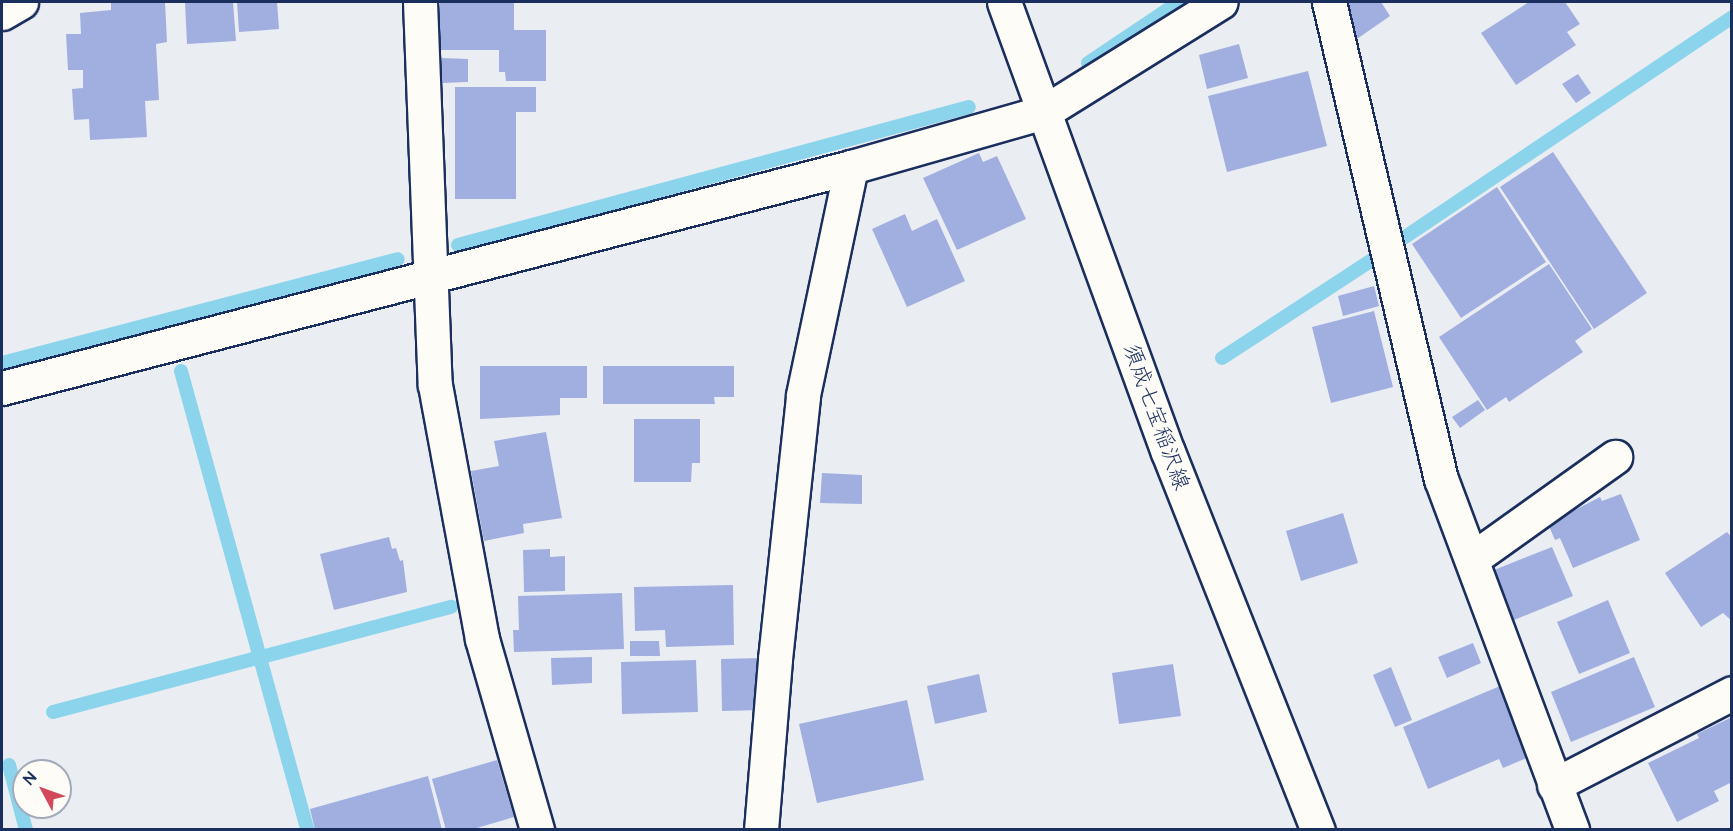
<!DOCTYPE html>
<html>
<head>
<meta charset="utf-8">
<style>
	body { margin:0 }
	#map { position:relative; width:1733px; height:831px; overflow:hidden; background:#eaedf2; font-family:"Architects Daughter","Klee One",sans-serif }
	div>[style] { position:absolute }
	.stream>* { height:14px; margin:-7px; padding:0 7px; transform-origin:7px; border-radius:7px; background:#8bd4ec }
	.building>* { inset:0; background:#a0afdf }
	.roads { filter:drop-shadow(2px 0 #1b2f5e) drop-shadow(-2px 0 #1b2f5e) drop-shadow(0 2px #1b2f5e) drop-shadow(0 -2px #1b2f5e) }
	.minor>* { height:33px; margin:-16.5px; padding:0 16.5px; transform-origin:16.5px; border-radius:16.5px; background:#fdfcf7 }
	.major>* { height:33px; margin:-16.5px; padding:0 16.5px; transform-origin:16.5px; border-radius:16.5px; background:#fdfcf7 }
	span { translate:-50% -50%; white-space:nowrap; text-align:center; line-height:1.15; -webkit-text-stroke:4.5px #fdfcf7; paint-order:stroke }
	.street-label { font-size:22px; color:#1b2f5e }
	.frame { position:absolute; inset:0; border:3px solid #1b2f5e; pointer-events:none }
	.north { position:absolute; left:12px; top:759px; width:60px; height:60px; box-sizing:border-box; background:#fdfcf7; border:2px solid #a3aaba; border-radius:50%; rotate:311deg; font-size:16px; font-weight:700; line-height:24px; text-align:center; color:#1b2f5e }
	.north::after { content:''; display:block; margin:auto; width:21px; height:27px; background:#d1495b; clip-path:polygon(50% 0,100% 100%,50% 72%,0 100%) }
</style>
</head>
<body>
<div id="map">
	<div class="stream">
		<div style="left:1088px;top:63px;width:110px;rotate:-33.8deg"></div>
		<div style="left:1405px;top:237px;width:394px;rotate:-33.9deg"></div>
		<div style="left:458px;top:245px;width:529px;rotate:-15.11deg"></div>
		<div style="left:1222px;top:358px;width:177px;rotate:-33.2deg"></div>
		<div style="left:2px;top:363px;width:409px;rotate:-14.7deg"></div>
		<div style="left:181px;top:371px;width:476px;rotate:74.6deg"></div>
		<div style="left:53px;top:712px;width:412px;rotate:-14.8deg"></div>
		<div style="left:9px;top:765px;width:67px;rotate:75.3deg"></div>
	</div>
	<div class="building">
		<div style="clip-path:polygon(165px 2px,167px 42px,156px 44px,159px 100px,145px 101px,147px 137px,90px 140px,89px 119px,74px 120px,72px 89px,83px 88px,83px 70px,68px 70px,66px 34px,81px 34px,80px 13px,111px 10px,111px 3px)"></div>
		<div style="clip-path:polygon(185px 2px,233px 2px,236px 41px,187px 44px)"></div>
		<div style="clip-path:polygon(237px 2px,277px 2px,279px 29px,239px 32px)"></div>
		<div style="clip-path:polygon(440px 2px,514px 2px,514px 30px,546px 30px,546px 81px,506px 81px,505px 72px,499px 72px,499px 50px,440px 50px)"></div>
		<div style="clip-path:polygon(1345px 2px,1381px 2px,1390px 16px,1354px 41px)"></div>
		<div style="clip-path:polygon(1529px 2px,1565px 2px,1580px 24px,1567px 32px,1576px 45px,1516px 85px,1481px 33px)"></div>
		<div style="clip-path:polygon(1239px 44px,1248px 78px,1207px 89px,1199px 55px)"></div>
		<div style="clip-path:polygon(442px 58px,468px 59px,468px 82px,442px 83px)"></div>
		<div style="clip-path:polygon(1308px 71px,1327px 146px,1227px 172px,1208px 96px)"></div>
		<div style="clip-path:polygon(1578px 74px,1591px 93px,1576px 103px,1562px 84px)"></div>
		<div style="clip-path:polygon(455px 87px,536px 87px,536px 112px,516px 112px,516px 199px,455px 199px)"></div>
		<div style="clip-path:polygon(1553px 152px,1647px 293px,1594px 329px,1500px 187px)"></div>
		<div style="clip-path:polygon(979px 153px,983px 162px,997px 156px,1026px 219px,957px 250px,923px 178px)"></div>
		<div style="clip-path:polygon(1497px 187px,1546px 262px,1461px 318px,1412px 244px)"></div>
		<div style="clip-path:polygon(905px 214px,912px 231px,937px 219px,965px 281px,907px 307px,872px 229px)"></div>
		<div style="clip-path:polygon(1549px 264px,1592px 329px,1575px 341px,1583px 352px,1509px 402px,1506px 397px,1487px 410px,1439px 337px)"></div>
		<div style="clip-path:polygon(1374px 286px,1379px 306px,1343px 316px,1338px 296px)"></div>
		<div style="clip-path:polygon(1374px 311px,1393px 387px,1331px 403px,1312px 327px)"></div>
		<div style="clip-path:polygon(480px 366px,587px 366px,587px 398px,560px 398px,560px 415px,480px 419px)"></div>
		<div style="clip-path:polygon(603px 366px,734px 366px,734px 397px,714px 397px,715px 404px,603px 404px)"></div>
		<div style="clip-path:polygon(1478px 400px,1485px 410px,1460px 428px,1452px 417px)"></div>
		<div style="clip-path:polygon(634px 419px,700px 419px,700px 463px,692px 463px,691px 482px,634px 482px)"></div>
		<div style="clip-path:polygon(546px 432px,562px 518px,523px 524px,524px 533px,484px 541px,471px 471px,499px 466px,494px 441px)"></div>
		<div style="clip-path:polygon(822px 473px,862px 475px,862px 504px,820px 503px)"></div>
		<div style="clip-path:polygon(1621px 494px,1640px 540px,1573px 568px,1560px 538px,1555px 540px,1548px 524px,1600px 497px,1602px 501px)"></div>
		<div style="clip-path:polygon(1343px 513px,1358px 563px,1301px 581px,1286px 531px)"></div>
		<div style="clip-path:polygon(1727px 532px,1732px 538px,1732px 621px,1723px 613px,1701px 627px,1665px 573px)"></div>
		<div style="clip-path:polygon(389px 537px,392px 549px,396px 548px,400px 561px,403px 560px,407px 592px,334px 610px,320px 554px)"></div>
		<div style="clip-path:polygon(1552px 547px,1573px 596px,1514px 620px,1494px 570px)"></div>
		<div style="clip-path:polygon(550px 549px,550px 557px,565px 556px,565px 591px,524px 592px,523px 550px)"></div>
		<div style="clip-path:polygon(733px 585px,734px 645px,666px 647px,665px 630px,635px 631px,634px 587px)"></div>
		<div style="clip-path:polygon(622px 593px,624px 649px,514px 652px,513px 630px,519px 630px,518px 596px)"></div>
		<div style="clip-path:polygon(1608px 600px,1630px 653px,1579px 674px,1557px 622px)"></div>
		<div style="clip-path:polygon(630px 641px,659px 641px,660px 656px,630px 656px)"></div>
		<div style="clip-path:polygon(1473px 643px,1481px 663px,1447px 678px,1438px 657px)"></div>
		<div style="clip-path:polygon(592px 657px,592px 683px,552px 685px,551px 658px)"></div>
		<div style="clip-path:polygon(1634px 657px,1655px 707px,1571px 742px,1551px 692px)"></div>
		<div style="clip-path:polygon(761px 658px,762px 710px,722px 711px,721px 659px)"></div>
		<div style="clip-path:polygon(696px 660px,698px 712px,622px 714px,621px 662px)"></div>
		<div style="clip-path:polygon(1173px 664px,1181px 716px,1119px 724px,1112px 673px)"></div>
		<div style="clip-path:polygon(1391px 667px,1412px 720px,1395px 727px,1373px 675px)"></div>
		<div style="clip-path:polygon(979px 674px,987px 712px,935px 724px,927px 686px)"></div>
		<div style="clip-path:polygon(1500px 686px,1529px 757px,1503px 768px,1499px 759px,1428px 789px,1403px 727px)"></div>
		<div style="clip-path:polygon(907px 700px,924px 780px,817px 803px,799px 724px)"></div>
		<div style="clip-path:polygon(1732px 717px,1732px 782px,1714px 791px,1719px 801px,1677px 822px,1648px 763px,1699px 738px,1697px 734px)"></div>
		<div style="clip-path:polygon(497px 760px,514px 817px,470px 830px,446px 830px,432px 779px)"></div>
		<div style="clip-path:polygon(428px 776px,442px 830px,315px 830px,310px 809px)"></div>
	</div>
	<div class="roads">
		<div class="minor">
			<div style="left:420px;top:2px;width:383px;rotate:87.8deg"></div>
			<div style="left:435px;top:385px;width:258px;rotate:79.5deg"></div>
			<div style="left:482px;top:639px;width:199px;rotate:73.9deg"></div>
			<div style="left:1329px;top:2px;width:490px;rotate:76.8deg"></div>
			<div style="left:1441px;top:479px;width:375px;rotate:69.5deg"></div>
			<div style="left:2px;top:13px;width:22px;rotate:-30deg"></div>
			<div style="left:2px;top:388px;width:877px;rotate:-14.59deg"></div>
			<div style="left:851px;top:167px;width:201px;rotate:-15.9deg"></div>
			<div style="left:1044px;top:112px;width:208px;rotate:-31.9deg"></div>
			<div style="left:1472px;top:559px;width:176px;rotate:-35.5deg"></div>
			<div style="left:1554px;top:785px;width:200px;rotate:-27.3deg"></div>
			<div style="left:761px;top:830px;width:172px;rotate:-85.3deg"></div>
			<div style="left:775px;top:659px;width:265px;rotate:-83.9deg"></div>
			<div style="left:803px;top:395px;width:233px;rotate:-78.1deg"></div>
		</div>
		<div class="major">
			<div style="left:1004px;top:2px;width:479px;rotate:70deg"></div>
			<div style="left:1168px;top:452px;width:407px;rotate:68.4deg"></div>
		</div>
	</div>
	<div class="street-label">
		<span style="left:1156px;top:417px;rotate:70deg">須成七宝稲沢線</span>
	</div>
	<div class="frame"></div>
	<div class="north">N</div>
</div>
</body>
</html>
